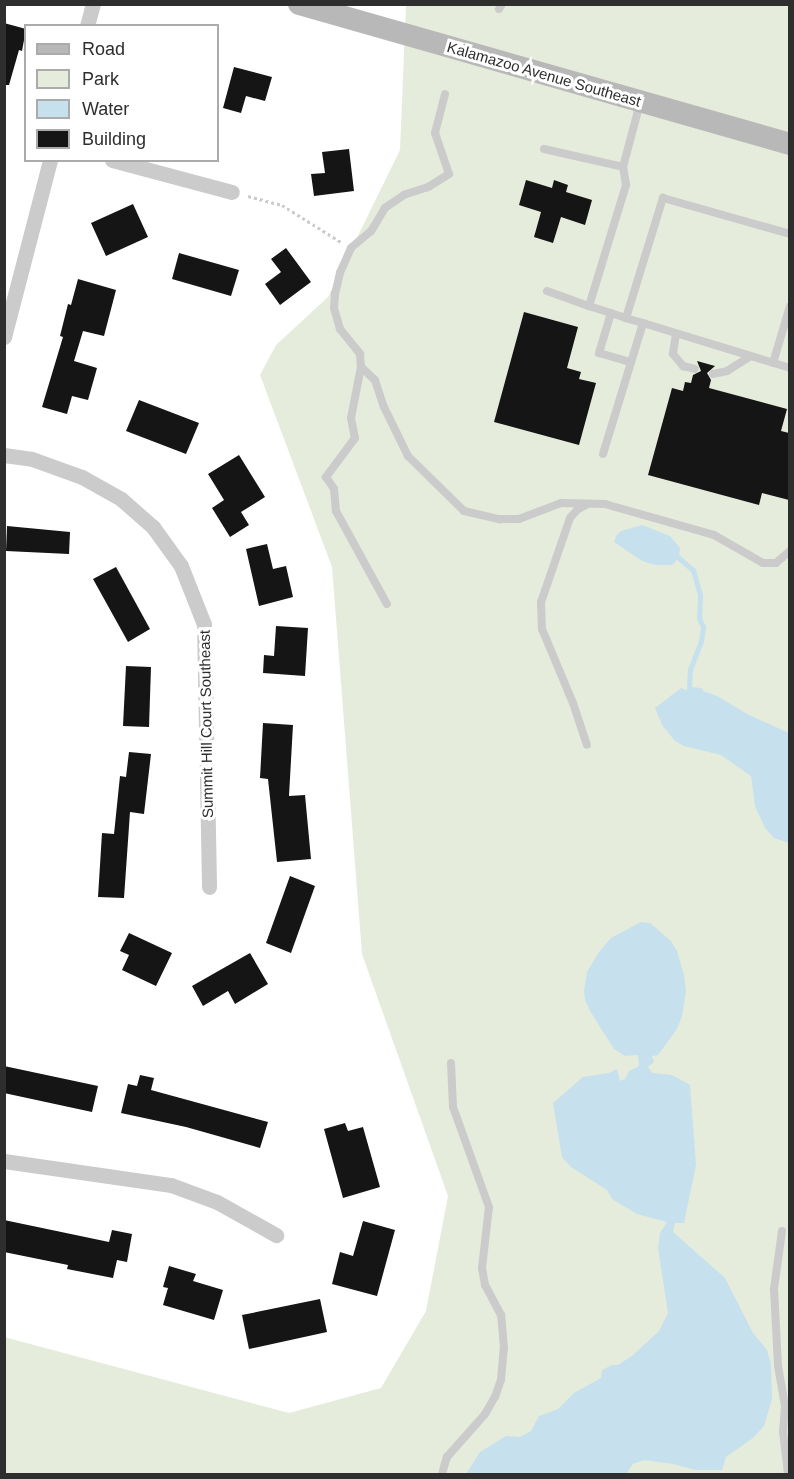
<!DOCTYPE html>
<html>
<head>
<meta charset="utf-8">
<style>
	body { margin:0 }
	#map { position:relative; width:794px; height:1479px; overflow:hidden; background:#fff; font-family:Helvetica,sans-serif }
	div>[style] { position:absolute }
	.green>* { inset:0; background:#e5ecdb }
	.water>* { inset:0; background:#c6e0ed }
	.stream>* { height:5px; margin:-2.5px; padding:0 2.5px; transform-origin:2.5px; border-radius:2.5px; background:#c6e0ed }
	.building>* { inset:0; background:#151515 }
	.path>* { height:3px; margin-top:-1.5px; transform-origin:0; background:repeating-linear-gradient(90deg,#cbcbcb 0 3px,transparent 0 6px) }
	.lane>* { height:8px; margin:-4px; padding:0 4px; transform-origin:4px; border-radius:4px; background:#cbcbcb }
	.street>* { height:15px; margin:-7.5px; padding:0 7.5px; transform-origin:7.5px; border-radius:7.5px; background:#cbcbcb }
	.secondary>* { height:22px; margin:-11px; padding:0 11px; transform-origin:11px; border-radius:11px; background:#b8b8b8 }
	span { translate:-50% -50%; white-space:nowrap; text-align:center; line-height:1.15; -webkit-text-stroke:6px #fff; paint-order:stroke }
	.street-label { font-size:15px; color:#2e2e2e }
	.frame { position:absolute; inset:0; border:6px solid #2e2e2e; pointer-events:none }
	.legend { position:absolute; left:24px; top:24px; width:195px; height:138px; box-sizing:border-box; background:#fff; border:2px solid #ababab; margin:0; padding:8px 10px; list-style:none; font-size:18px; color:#2e2e2e }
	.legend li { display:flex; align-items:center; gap:12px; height:30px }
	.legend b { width:30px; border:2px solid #ababab }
</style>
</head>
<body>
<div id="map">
	<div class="green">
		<div style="clip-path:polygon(406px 5px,789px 5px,789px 1474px,5px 1474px,4px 1337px,289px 1413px,381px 1388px,426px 1311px,448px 1196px,362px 954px,332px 567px,260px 375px,276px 345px,328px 297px,400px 150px)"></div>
	</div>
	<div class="water">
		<div style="clip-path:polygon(642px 525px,670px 536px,680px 548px,679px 558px,672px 565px,656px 565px,642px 561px,614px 542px,616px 536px,621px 531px)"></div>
		<div style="clip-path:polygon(681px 688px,688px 691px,700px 690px,717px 696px,749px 715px,789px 733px,789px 843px,774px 838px,765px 828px,755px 806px,751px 776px,721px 755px,684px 746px,675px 741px,662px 725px,655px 708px)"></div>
		<div style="clip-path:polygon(641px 922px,650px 923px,671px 941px,677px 951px,684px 975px,686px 991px,682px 1016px,677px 1029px,658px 1055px,652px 1056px,654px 1062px,648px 1067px,652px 1073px,672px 1075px,690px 1085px,696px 1165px,684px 1223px,675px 1223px,673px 1232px,725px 1278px,753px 1333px,767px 1350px,771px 1364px,772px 1399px,764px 1426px,753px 1438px,726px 1457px,722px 1470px,696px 1470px,673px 1464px,644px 1460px,633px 1464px,626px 1474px,466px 1474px,480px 1452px,506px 1436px,520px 1437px,531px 1431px,539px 1416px,558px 1409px,574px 1393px,601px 1378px,602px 1370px,612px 1365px,618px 1365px,633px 1355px,659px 1331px,668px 1313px,658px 1248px,660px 1233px,667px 1222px,637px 1214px,612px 1199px,607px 1190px,571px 1167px,562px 1157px,553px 1103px,583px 1077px,609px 1073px,617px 1069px,620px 1081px,625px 1079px,629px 1071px,639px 1066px,638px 1055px,625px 1056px,614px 1049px,590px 1011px,585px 1000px,584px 991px,587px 972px,599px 952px,611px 938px)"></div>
	</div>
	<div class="stream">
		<div style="left:679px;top:558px;width:18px;rotate:41deg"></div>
		<div style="left:693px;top:570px;width:26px;rotate:74deg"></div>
		<div style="left:700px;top:595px;width:23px;rotate:92deg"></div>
		<div style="left:699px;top:618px;width:10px;rotate:66deg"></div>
		<div style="left:703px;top:627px;width:14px;rotate:98deg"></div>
		<div style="left:701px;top:641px;width:30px;rotate:111deg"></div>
		<div style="left:690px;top:669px;width:20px;rotate:93deg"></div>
		<div style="left:689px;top:689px;width:11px;rotate:5deg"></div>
	</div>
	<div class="building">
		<div style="clip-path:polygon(4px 23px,26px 29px,22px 51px,19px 50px,9px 85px,4px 85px)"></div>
		<div style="clip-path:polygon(234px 67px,272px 77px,265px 101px,246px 96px,241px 113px,223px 108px)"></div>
		<div style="clip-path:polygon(349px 149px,354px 191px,314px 196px,311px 174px,325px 173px,322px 152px)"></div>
		<div style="clip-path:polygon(526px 180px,552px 188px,554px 180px,568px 185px,566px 192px,592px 200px,585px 225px,561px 217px,553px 243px,534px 237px,541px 212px,519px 205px)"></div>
		<div style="clip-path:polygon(133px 204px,148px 237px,106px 256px,91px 223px)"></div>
		<div style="clip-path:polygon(286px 248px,311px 282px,280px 305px,265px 284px,281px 272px,271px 259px)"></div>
		<div style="clip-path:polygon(179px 253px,239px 270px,231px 296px,172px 279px)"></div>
		<div style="clip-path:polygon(78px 279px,116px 290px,104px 336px,83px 331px,74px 361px,97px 368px,88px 400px,72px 396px,67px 414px,42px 407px,63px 337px,60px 336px,68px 304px,71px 305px)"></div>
		<div style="clip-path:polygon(524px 312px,578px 327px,567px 368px,581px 372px,579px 379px,596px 383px,579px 445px,494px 422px)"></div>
		<div style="clip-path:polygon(697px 361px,715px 366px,707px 373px,711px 380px,709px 388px,787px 409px,781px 431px,789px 433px,789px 500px,762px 493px,759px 505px,648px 475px,672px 388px,683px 391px,685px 382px,691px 383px,693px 375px,701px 371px)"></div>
		<div style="clip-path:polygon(139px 400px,199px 423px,186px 454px,126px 431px)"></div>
		<div style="clip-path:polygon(239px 455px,265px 497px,241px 512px,249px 525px,230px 537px,212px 508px,224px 500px,208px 474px)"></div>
		<div style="clip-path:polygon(7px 526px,70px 532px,69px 554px,6px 551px)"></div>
		<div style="clip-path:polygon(267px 544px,273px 569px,286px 566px,293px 597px,259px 606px,246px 549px)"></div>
		<div style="clip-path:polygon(116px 567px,150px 629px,128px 642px,93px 579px)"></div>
		<div style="clip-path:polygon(276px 626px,308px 628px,305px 676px,263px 673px,264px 655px,274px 656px)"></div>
		<div style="clip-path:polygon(126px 666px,151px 667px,149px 727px,123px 726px)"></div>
		<div style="clip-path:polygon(263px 723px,293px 725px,289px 796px,305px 795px,311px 859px,277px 862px,268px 779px,260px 778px)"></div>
		<div style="clip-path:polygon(129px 752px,151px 754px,144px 814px,130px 812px,124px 898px,98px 897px,102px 833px,114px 834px,120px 776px,126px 777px)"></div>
		<div style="clip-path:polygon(290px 876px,315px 886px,291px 953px,266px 943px)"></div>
		<div style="clip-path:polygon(129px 933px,172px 953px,156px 986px,122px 970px,129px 955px,120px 951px)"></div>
		<div style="clip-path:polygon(250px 953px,268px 984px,235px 1004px,228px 991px,203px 1006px,192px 986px)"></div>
		<div style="clip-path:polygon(4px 1066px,98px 1086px,92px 1112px,4px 1093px)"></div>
		<div style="clip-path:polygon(140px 1075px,154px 1078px,151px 1090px,268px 1122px,260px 1148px,186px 1127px,121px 1113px,128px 1084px,137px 1086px)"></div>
		<div style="clip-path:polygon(345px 1123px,348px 1131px,363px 1127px,380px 1187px,343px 1198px,324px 1129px)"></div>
		<div style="clip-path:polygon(4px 1220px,109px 1242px,112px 1230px,132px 1234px,127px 1262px,117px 1260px,113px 1278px,67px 1269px,68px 1265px,4px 1252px)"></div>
		<div style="clip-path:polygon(363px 1221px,395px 1230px,377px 1296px,332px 1284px,340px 1252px,353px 1256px)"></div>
		<div style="clip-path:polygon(169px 1266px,196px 1274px,193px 1281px,223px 1290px,214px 1320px,163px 1305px,168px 1288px,163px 1287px)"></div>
		<div style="clip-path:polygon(320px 1299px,327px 1332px,249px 1349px,242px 1315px)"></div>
	</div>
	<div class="path">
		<div style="left:248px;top:196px;width:35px;rotate:15deg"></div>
		<div style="left:282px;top:205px;width:70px;rotate:32.1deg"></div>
	</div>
	<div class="lane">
		<div style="left:499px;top:9px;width:6px;rotate:-59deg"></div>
		<div style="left:445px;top:94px;width:40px;rotate:104.4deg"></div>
		<div style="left:435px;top:133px;width:43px;rotate:71.1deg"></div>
		<div style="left:449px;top:174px;width:25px;rotate:148deg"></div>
		<div style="left:428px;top:187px;width:25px;rotate:162deg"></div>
		<div style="left:404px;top:195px;width:23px;rotate:146deg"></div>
		<div style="left:385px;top:208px;width:27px;rotate:121deg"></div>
		<div style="left:371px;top:231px;width:26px;rotate:140deg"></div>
		<div style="left:351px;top:248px;width:27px;rotate:114deg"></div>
		<div style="left:340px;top:273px;width:22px;rotate:103deg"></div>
		<div style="left:335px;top:294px;width:14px;rotate:94deg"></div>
		<div style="left:334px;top:308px;width:22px;rotate:74deg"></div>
		<div style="left:340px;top:329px;width:32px;rotate:51deg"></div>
		<div style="left:360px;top:354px;width:13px;rotate:86deg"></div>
		<div style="left:361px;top:367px;width:19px;rotate:43deg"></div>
		<div style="left:375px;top:380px;width:28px;rotate:72deg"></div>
		<div style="left:384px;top:407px;width:55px;rotate:63.9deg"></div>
		<div style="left:408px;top:456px;width:78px;rotate:44.5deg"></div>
		<div style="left:464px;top:511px;width:37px;rotate:13deg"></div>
		<div style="left:500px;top:519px;width:19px"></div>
		<div style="left:519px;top:519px;width:45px;rotate:-20.9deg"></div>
		<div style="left:561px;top:503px;width:44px;rotate:1.3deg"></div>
		<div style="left:605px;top:504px;width:113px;rotate:15.9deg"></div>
		<div style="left:714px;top:535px;width:56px;rotate:29.7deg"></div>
		<div style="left:763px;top:563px;width:13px"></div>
		<div style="left:776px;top:563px;width:18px;rotate:-41deg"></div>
		<div style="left:544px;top:149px;width:81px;rotate:12.8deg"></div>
		<div style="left:547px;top:291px;width:45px;rotate:19.7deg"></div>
		<div style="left:589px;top:306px;width:127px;rotate:-73deg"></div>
		<div style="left:626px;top:185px;width:18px;rotate:-99deg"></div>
		<div style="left:623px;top:167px;width:66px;rotate:-75.1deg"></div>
		<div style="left:589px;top:306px;width:39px;rotate:18deg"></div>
		<div style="left:626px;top:318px;width:126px;rotate:-72.9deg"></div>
		<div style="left:663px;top:198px;width:132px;rotate:15.8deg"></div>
		<div style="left:611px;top:313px;width:42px;rotate:106.7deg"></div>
		<div style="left:599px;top:353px;width:33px;rotate:16deg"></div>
		<div style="left:643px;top:323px;width:154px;rotate:17deg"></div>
		<div style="left:676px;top:334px;width:20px;rotate:99deg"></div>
		<div style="left:673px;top:354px;width:16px;rotate:50deg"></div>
		<div style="left:683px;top:366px;width:12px;rotate:14deg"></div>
		<div style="left:773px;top:363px;width:59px;rotate:-73.4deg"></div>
		<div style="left:361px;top:367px;width:52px;rotate:101.1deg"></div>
		<div style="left:351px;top:418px;width:20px;rotate:79deg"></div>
		<div style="left:355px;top:438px;width:49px;rotate:126.6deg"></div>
		<div style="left:326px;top:477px;width:14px;rotate:56deg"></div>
		<div style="left:334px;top:489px;width:22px;rotate:85deg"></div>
		<div style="left:336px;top:511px;width:106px;rotate:61.3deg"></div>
		<div style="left:713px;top:374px;width:14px;rotate:-12deg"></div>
		<div style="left:727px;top:371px;width:26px;rotate:-32deg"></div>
		<div style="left:603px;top:454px;width:137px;rotate:-73deg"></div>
		<div style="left:643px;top:323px;width:18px;rotate:-164deg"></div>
		<div style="left:586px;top:505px;width:9px;rotate:153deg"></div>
		<div style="left:578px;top:509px;width:12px;rotate:132deg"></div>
		<div style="left:570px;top:518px;width:89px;rotate:109deg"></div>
		<div style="left:541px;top:602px;width:27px;rotate:88deg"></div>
		<div style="left:542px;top:629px;width:80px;rotate:67.3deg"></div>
		<div style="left:573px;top:703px;width:44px;rotate:71.6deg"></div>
		<div style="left:782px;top:1231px;width:59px;rotate:97.9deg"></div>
		<div style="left:774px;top:1289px;width:77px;rotate:87deg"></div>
		<div style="left:778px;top:1366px;width:40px;rotate:80deg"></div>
		<div style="left:785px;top:1405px;width:26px;rotate:94deg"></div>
		<div style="left:783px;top:1431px;width:43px;rotate:83.4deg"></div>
		<div style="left:442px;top:1474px;width:18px;rotate:-74deg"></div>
		<div style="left:447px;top:1457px;width:57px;rotate:-48.5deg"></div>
		<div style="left:485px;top:1414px;width:20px;rotate:-60deg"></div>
		<div style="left:495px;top:1397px;width:18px;rotate:-71deg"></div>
		<div style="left:501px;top:1380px;width:32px;rotate:-85deg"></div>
		<div style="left:504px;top:1348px;width:33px;rotate:-95deg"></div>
		<div style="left:501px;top:1315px;width:34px;rotate:-118deg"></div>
		<div style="left:485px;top:1285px;width:17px;rotate:-100deg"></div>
		<div style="left:482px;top:1268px;width:61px;rotate:-83.5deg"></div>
		<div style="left:489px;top:1207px;width:106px;rotate:-109.8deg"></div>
		<div style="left:453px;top:1107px;width:44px;rotate:-92.6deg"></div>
	</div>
	<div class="street">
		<div style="left:87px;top:26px;width:23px;rotate:-75deg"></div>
		<div style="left:112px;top:160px;width:124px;rotate:14.9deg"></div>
		<div style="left:4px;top:337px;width:183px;rotate:-75.4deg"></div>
		<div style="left:4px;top:455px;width:28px;rotate:8deg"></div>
		<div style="left:32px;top:459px;width:53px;rotate:19.8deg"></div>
		<div style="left:82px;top:477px;width:45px;rotate:29.4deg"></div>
		<div style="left:121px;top:499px;width:43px;rotate:41.2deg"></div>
		<div style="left:153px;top:527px;width:48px;rotate:54.3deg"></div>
		<div style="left:181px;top:566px;width:62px;rotate:68.4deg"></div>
		<div style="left:204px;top:624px;width:263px;rotate:88.9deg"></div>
		<div style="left:4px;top:1161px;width:169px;rotate:8.2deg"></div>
		<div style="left:171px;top:1185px;width:49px;rotate:20.3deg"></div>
		<div style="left:217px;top:1202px;width:68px;rotate:29.2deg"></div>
	</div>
	<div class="secondary">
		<div style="left:299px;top:4px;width:511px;rotate:15.91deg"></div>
	</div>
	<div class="street-label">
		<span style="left:544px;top:74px;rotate:16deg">Kalamazoo Avenue Southeast</span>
		<span style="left:206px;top:724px;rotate:-91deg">Summit Hill Court Southeast</span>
	</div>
	<div class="frame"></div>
	<ul class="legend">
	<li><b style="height:8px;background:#b8b8b8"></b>Road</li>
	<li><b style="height:16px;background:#e5ecdb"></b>Park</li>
	<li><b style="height:16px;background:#c6e0ed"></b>Water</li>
	<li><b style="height:16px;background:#151515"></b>Building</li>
	</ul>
</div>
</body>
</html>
